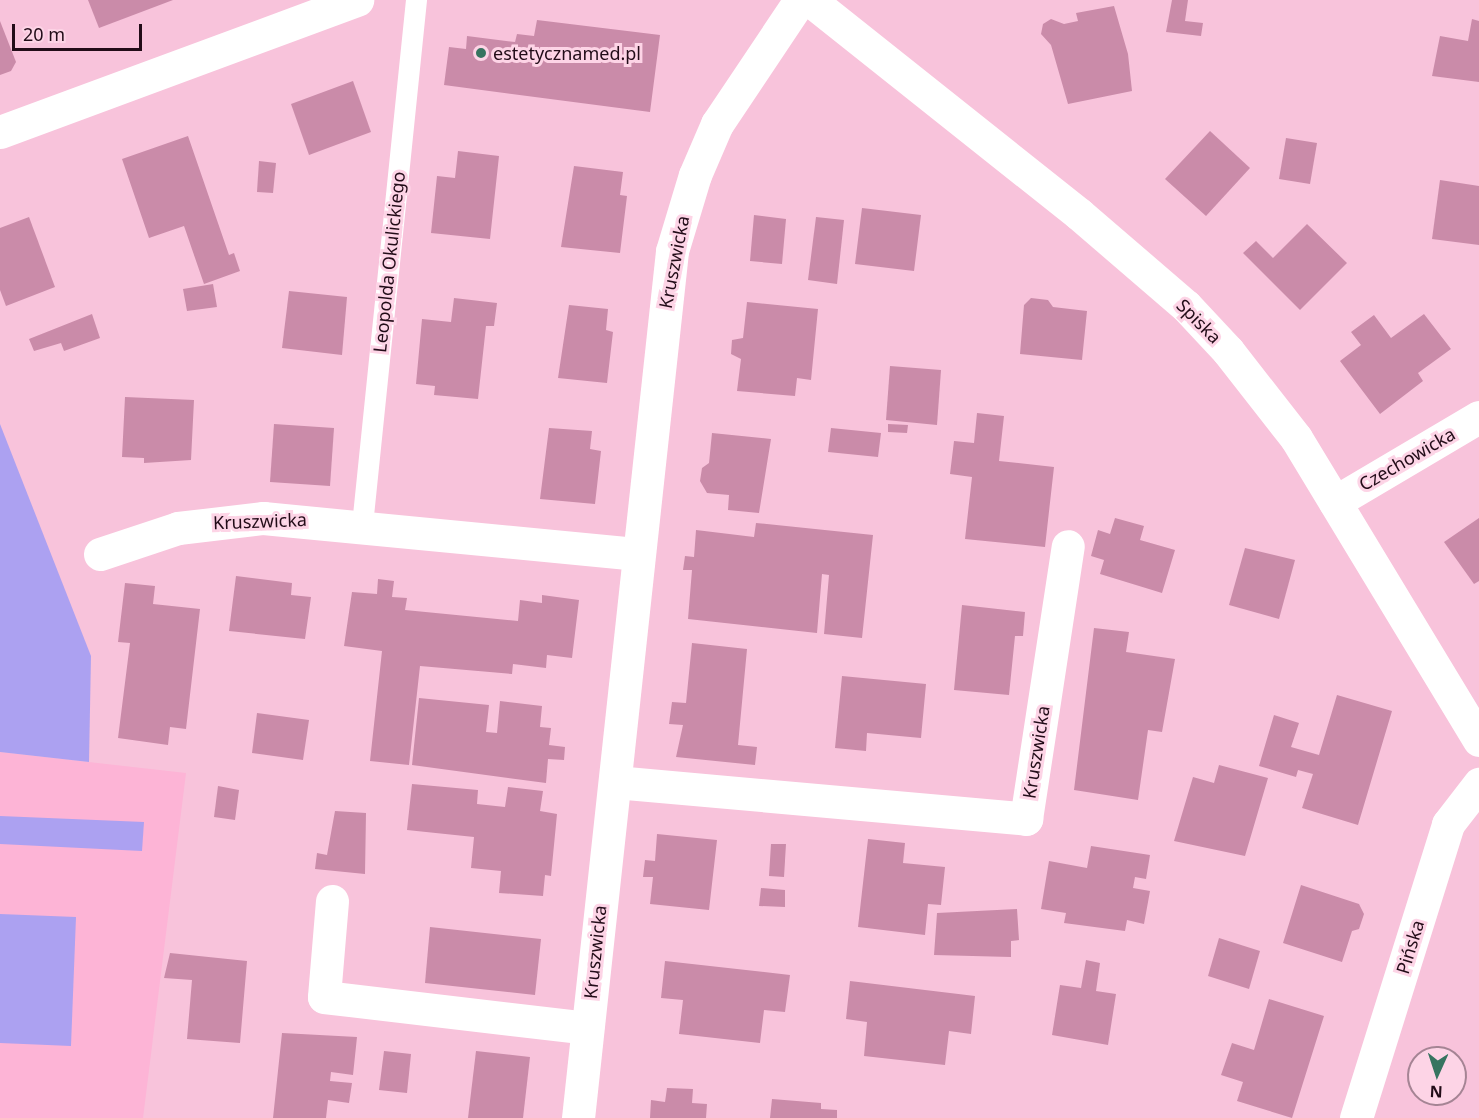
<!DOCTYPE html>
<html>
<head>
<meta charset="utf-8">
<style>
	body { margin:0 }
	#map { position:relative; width:1479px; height:1118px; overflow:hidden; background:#f8c3db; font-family:"Noto Sans",sans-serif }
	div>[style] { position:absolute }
	.built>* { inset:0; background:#fdb4d6 }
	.green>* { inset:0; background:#aca1f1 }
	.building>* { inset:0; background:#ca8ba9 }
	.service>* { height:21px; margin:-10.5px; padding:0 10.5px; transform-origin:10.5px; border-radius:10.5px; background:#fff }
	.minor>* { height:33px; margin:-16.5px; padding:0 16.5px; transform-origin:16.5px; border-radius:16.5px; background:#fff }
	.tertiary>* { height:33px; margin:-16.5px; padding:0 16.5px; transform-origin:16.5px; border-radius:16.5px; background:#fff }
	.dots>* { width:16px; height:16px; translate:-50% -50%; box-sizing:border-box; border:3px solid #fdd4e6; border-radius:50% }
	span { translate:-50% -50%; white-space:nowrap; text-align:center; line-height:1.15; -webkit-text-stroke:6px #fdd4e6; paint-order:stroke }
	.poi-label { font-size:18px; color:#220c18 }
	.left { translate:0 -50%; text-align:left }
	.street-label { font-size:18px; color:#220c18 }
	.north { position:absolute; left:1407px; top:1046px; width:60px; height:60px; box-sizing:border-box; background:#fdd4e6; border:2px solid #a58494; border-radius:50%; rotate:183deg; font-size:16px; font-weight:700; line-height:24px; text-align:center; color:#220c18 }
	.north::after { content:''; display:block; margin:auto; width:21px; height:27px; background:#377460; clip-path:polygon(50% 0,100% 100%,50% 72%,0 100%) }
	.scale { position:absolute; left:12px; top:24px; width:130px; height:27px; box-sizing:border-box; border:3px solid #220c18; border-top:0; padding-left:8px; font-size:18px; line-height:21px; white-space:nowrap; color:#220c18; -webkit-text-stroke:4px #fdd4e6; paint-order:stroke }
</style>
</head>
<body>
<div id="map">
	<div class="built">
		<div style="clip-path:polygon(0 752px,186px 773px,143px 1118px,0 1118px)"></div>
	</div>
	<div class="green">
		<div style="clip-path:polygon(0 424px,91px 656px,89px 762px,0 752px)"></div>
		<div style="clip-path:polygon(0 816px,144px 822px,142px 851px,0 844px)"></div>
		<div style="clip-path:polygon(0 914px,76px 917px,71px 1046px,0 1043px)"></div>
	</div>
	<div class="building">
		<div style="clip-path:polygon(88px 0,173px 0,99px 28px)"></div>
		<div style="clip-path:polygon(1172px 0,1188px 0,1185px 21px,1203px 23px,1201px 36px,1166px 32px)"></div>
		<div style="clip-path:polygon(1114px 6px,1128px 54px,1132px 91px,1068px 104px,1051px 45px,1041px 34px,1043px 24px,1051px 19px,1064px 24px,1078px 21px,1076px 13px)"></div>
		<div style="clip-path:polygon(1472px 19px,1479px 21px,1479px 82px,1432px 76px,1440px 36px,1468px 41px)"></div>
		<div style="clip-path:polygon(537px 20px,660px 35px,650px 112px,444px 85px,449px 47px,466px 49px,467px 36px,515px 42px,517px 34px,534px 36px)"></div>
		<div style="clip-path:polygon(0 21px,16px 62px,11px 71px,0 75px)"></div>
		<div style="clip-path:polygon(353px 81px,371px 132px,309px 155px,291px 104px)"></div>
		<div style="clip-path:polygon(1210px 131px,1250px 168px,1206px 216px,1165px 179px)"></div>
		<div style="clip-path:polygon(188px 136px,229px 255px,234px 253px,240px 271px,204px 284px,184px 226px,149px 238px,122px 159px)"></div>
		<div style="clip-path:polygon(1286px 138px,1317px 143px,1310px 184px,1279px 179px)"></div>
		<div style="clip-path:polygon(458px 151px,499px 156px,490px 239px,431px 233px,437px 176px,455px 178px)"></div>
		<div style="clip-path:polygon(259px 161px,276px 163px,273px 193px,257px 192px)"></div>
		<div style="clip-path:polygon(574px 166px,623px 172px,620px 195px,627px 196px,620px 253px,561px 247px)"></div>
		<div style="clip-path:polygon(1440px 180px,1479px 186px,1479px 245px,1432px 239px)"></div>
		<div style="clip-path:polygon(862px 208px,921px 215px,914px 271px,855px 264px)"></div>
		<div style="clip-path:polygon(754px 215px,786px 219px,782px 264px,750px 261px)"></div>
		<div style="clip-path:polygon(29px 217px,55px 287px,6px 306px,0 290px,0 228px)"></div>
		<div style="clip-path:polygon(816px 217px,844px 220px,837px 284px,808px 280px)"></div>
		<div style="clip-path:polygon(1307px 224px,1347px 263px,1300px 310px,1243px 253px,1256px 241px,1273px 258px)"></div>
		<div style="clip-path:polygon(213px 284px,217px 307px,187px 311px,183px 289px)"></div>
		<div style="clip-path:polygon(289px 291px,347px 297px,342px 355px,282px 348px)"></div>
		<div style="clip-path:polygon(454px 298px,497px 303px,494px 326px,486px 326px,478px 399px,434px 395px,435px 386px,416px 384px,422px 319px,451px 322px)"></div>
		<div style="clip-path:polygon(1031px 298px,1048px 300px,1053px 307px,1087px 311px,1082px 360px,1020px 354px,1024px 305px)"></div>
		<div style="clip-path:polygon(747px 302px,818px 309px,811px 380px,797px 378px,795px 396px,737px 391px,741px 359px,731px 354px,732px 340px,743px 338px)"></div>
		<div style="clip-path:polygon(569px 305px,608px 309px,606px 330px,613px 332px,607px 383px,558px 378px)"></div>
		<div style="clip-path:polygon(92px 314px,100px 338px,64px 351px,61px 343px,34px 351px,29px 339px)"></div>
		<div style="clip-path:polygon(1424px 314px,1451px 349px,1418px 373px,1423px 381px,1380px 414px,1340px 361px,1361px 345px,1351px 332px,1374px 315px,1391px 338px)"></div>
		<div style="clip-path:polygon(890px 366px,941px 370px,937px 425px,886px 420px)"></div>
		<div style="clip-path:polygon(125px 397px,194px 400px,191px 460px,144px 463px,144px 458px,122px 457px)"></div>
		<div style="clip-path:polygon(977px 413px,1004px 416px,999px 461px,1054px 467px,1045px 547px,965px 539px,972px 477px,950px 474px,954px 441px,974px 443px)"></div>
		<div style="clip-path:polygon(274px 424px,334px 428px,330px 486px,270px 482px)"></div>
		<div style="clip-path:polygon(888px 424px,908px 425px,907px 433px,888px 432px)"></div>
		<div style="clip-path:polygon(549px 428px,592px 431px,590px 449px,601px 451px,595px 504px,540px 499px)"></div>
		<div style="clip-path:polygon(831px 428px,881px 433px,878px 457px,828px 452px)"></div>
		<div style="clip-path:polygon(712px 433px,771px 439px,759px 513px,728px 510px,729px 495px,707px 493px,700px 481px,702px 468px,709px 463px)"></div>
		<div style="clip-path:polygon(1115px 518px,1144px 526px,1140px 540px,1175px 550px,1162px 593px,1100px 574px,1104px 560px,1091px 556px,1098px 530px,1110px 534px)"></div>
		<div style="clip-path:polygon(1479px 518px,1479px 581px,1474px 584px,1444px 542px)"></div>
		<div style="clip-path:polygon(756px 523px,873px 535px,862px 638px,824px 634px,829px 575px,822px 574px,817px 633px,688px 619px,692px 570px,683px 570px,685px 556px,694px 557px,696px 530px,754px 537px)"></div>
		<div style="clip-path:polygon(1245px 548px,1295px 560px,1279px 619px,1229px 605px)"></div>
		<div style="clip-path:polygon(236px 576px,292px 583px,291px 595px,311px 597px,305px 639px,229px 631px)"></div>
		<div style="clip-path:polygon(378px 579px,394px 581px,392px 597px,407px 598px,405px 610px,518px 621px,520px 600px,542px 603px,542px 595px,579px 600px,572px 658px,547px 655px,546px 668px,513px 664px,512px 674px,420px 666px,409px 765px,370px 761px,382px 651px,344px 646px,352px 592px,377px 594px)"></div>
		<div style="clip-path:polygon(125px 583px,155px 586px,153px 604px,200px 609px,186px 729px,170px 727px,168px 745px,118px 738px,130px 643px,118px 642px)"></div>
		<div style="clip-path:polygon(962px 605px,1025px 612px,1023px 636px,1015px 636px,1009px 695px,954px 690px)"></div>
		<div style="clip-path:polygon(1094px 628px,1129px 632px,1126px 652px,1175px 659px,1162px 732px,1148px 730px,1138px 800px,1074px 790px)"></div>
		<div style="clip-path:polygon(692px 643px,747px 649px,738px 745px,757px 747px,755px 765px,676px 757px,683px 725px,669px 724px,672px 702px,686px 703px)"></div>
		<div style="clip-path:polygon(842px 676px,926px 684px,921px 738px,867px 733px,866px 751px,835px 748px)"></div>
		<div style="clip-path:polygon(1337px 695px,1392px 711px,1358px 825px,1302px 808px,1313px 774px,1298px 770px,1296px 777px,1259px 766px,1274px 715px,1299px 723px,1291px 747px,1319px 755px)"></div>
		<div style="clip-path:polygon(419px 698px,489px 705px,486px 732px,497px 733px,500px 701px,542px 706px,540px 727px,551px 728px,549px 745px,565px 747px,564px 760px,548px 759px,546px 783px,412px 765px)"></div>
		<div style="clip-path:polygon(257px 713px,309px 720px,303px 760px,252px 753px)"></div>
		<div style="clip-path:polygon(1219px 765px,1268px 778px,1245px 856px,1174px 841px,1193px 777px,1214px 783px)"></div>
		<div style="clip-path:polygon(412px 784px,478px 790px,477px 804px,505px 807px,508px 787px,543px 791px,540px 811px,557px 814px,551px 876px,545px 875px,543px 896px,499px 893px,501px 871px,471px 868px,474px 837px,407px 830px)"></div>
		<div style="clip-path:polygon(218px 786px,239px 790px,235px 820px,214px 817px)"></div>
		<div style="clip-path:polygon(335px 811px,366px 813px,365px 874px,315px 869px,317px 853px,327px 855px)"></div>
		<div style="clip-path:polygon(657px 834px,717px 840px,709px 910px,650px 904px,653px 877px,643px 877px,645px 860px,655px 861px)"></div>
		<div style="clip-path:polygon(868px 839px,905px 843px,903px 863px,945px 867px,941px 905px,928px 904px,925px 935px,858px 927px)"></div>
		<div style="clip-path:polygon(771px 844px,786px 844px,784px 877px,769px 876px)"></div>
		<div style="clip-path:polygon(1091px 846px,1150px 855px,1146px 879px,1135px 877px,1133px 888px,1150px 891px,1144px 924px,1127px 920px,1125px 931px,1064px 923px,1066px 913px,1041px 909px,1049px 861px,1087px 868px)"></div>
		<div style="clip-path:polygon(1301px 885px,1359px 904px,1364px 914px,1359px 929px,1352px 931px,1342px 962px,1283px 943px)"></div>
		<div style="clip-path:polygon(761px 888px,785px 890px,785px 907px,759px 906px)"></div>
		<div style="clip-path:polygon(1017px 909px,1019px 940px,1011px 941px,1011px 957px,934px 955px,937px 913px)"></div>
		<div style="clip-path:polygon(430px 927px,541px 939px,535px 995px,425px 983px)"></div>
		<div style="clip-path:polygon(1219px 938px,1260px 951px,1249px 989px,1208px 976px)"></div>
		<div style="clip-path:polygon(170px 953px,247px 961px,240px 1043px,187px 1039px,192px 980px,164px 978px)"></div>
		<div style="clip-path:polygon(1086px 960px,1100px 963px,1096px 991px,1116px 994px,1108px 1045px,1052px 1035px,1060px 985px,1081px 988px)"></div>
		<div style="clip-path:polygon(665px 961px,790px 975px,785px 1012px,764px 1010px,760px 1043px,679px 1034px,683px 1000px,661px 998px)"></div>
		<div style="clip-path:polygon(850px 981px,975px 996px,971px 1034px,949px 1031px,945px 1065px,864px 1056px,867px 1022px,846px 1019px)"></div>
		<div style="clip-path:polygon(1269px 999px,1324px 1016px,1292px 1118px,1237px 1101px,1243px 1082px,1221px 1075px,1232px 1043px,1254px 1050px)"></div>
		<div style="clip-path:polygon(282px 1033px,357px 1037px,353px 1075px,331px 1072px,330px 1081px,352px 1083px,349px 1103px,328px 1100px,326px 1118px,273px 1118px)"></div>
		<div style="clip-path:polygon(384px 1051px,411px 1054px,407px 1093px,379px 1090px)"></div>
		<div style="clip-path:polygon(476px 1051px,530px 1057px,523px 1118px,468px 1118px)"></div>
		<div style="clip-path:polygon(667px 1088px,693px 1089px,692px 1103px,707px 1104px,706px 1118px,650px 1118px,651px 1100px,665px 1102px)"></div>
		<div style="clip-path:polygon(772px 1099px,821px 1103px,821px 1109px,837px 1110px,837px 1118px,770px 1118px)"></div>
	</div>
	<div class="service">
		<div style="left:362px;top:525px;width:528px;rotate:-84.13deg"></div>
	</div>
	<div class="minor">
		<div style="left:810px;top:0;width:344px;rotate:38.5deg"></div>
		<div style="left:1079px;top:214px;width:141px;rotate:40.7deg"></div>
		<div style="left:1186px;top:306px;width:62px;rotate:47deg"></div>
		<div style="left:1228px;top:351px;width:110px;rotate:52deg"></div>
		<div style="left:1296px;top:438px;width:353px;rotate:58.8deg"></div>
		<div style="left:1335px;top:502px;width:167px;rotate:-30.6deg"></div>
		<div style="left:100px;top:554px;width:82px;rotate:-18.4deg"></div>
		<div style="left:178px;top:528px;width:86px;rotate:-6.7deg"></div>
		<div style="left:263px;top:518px;width:377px;rotate:5.5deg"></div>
		<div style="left:615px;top:782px;width:413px;rotate:5.1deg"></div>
		<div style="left:1026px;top:819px;width:276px;rotate:-81.3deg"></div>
		<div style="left:332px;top:901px;width:96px;rotate:94.8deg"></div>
		<div style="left:324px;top:997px;width:265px;rotate:6.7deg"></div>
		<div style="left:578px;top:1118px;width:872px;rotate:-83.81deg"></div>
		<div style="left:672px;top:251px;width:79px;rotate:-73.2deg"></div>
		<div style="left:695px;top:175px;width:56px;rotate:-66.7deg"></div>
		<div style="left:717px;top:124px;width:149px;rotate:-56.2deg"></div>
		<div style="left:1356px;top:1118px;width:308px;rotate:-72.6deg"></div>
		<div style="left:1448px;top:824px;width:51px;rotate:-52.2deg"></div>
	</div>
	<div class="tertiary">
		<div style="left:0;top:132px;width:381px;rotate:-20.3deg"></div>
	</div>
	<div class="dots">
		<div style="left:481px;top:53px;background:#377460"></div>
	</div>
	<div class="poi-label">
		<span class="left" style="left:493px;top:53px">estetycznamed.pl</span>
	</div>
	<div class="street-label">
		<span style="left:389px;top:262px;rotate:-84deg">Leopolda Okulickiego</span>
		<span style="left:674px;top:262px;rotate:-79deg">Kruszwicka</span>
		<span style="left:1199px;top:321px;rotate:45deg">Spiska</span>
		<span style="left:1407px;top:459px;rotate:-30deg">Czechowicka</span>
		<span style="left:260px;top:521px;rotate:-2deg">Kruszwicka</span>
		<span style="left:1036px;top:752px;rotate:-81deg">Kruszwicka</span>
		<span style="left:1410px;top:947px;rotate:-73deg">Pińska</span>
		<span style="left:595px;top:952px;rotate:-84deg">Kruszwicka</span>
	</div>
	<div class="north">N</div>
	<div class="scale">20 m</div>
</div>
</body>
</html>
